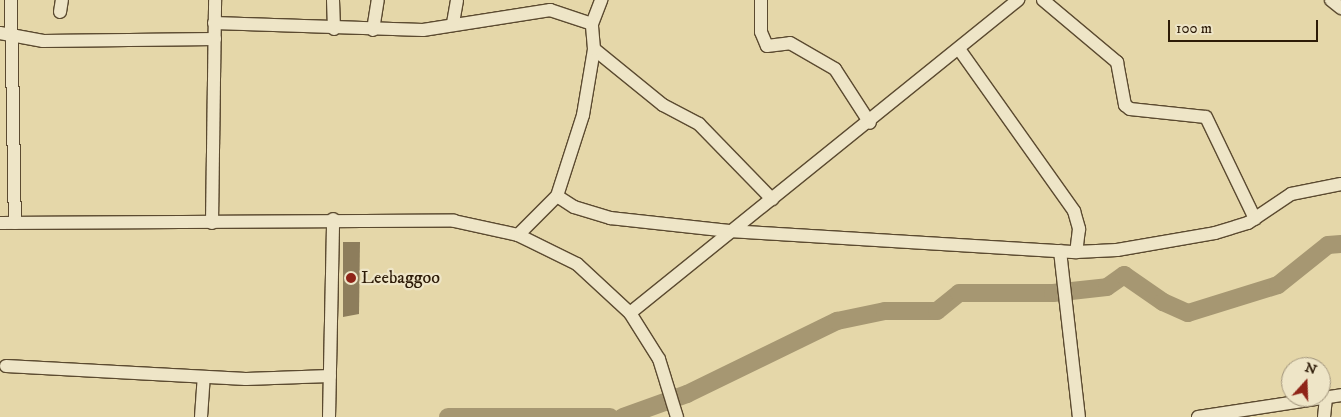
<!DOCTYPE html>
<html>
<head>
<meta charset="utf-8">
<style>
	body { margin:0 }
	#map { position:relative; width:1341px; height:417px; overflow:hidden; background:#e5d7a9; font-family:"IM FELL DW Pica",serif }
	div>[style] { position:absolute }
	.river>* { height:18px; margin:-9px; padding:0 9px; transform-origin:9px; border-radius:9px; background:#a69772 }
	.building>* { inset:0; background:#8d7d5c }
	.roads { filter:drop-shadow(1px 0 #5b4a30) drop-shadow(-1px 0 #5b4a30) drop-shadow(0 1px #5b4a30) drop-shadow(0 -1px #5b4a30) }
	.minor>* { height:12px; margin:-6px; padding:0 6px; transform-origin:6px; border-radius:6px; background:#eee5c7 }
	.dots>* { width:14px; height:14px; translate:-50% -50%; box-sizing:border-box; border:2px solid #eee5c7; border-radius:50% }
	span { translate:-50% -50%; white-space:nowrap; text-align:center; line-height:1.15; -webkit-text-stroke:4.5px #eee5c7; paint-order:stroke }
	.poi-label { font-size:18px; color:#2d1b08 }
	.left { translate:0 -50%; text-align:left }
	.north { position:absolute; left:1281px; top:357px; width:50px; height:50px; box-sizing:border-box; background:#eee5c7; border:1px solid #a1947b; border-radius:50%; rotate:20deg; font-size:14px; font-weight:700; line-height:20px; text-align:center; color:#2d1b08 }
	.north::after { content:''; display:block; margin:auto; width:18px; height:22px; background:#8f2418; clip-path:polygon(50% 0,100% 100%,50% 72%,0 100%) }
	.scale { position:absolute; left:1168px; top:20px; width:150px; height:22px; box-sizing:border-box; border:2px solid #2d1b08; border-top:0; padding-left:6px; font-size:15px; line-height:18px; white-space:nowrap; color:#2d1b08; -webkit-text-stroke:4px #eee5c7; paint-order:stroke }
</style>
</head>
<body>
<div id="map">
	<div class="river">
		<div style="left:448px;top:417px;width:162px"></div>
		<div style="left:623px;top:417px;width:68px;rotate:-19.8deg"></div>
		<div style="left:687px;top:394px;width:167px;rotate:-26deg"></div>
		<div style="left:837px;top:321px;width:49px;rotate:-11.8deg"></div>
		<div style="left:885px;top:311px;width:52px"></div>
		<div style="left:937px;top:311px;width:28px;rotate:-39deg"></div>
		<div style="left:959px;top:293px;width:94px"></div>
		<div style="left:1053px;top:293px;width:54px;rotate:-6.3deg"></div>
		<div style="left:1107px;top:287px;width:21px;rotate:-35deg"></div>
		<div style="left:1124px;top:275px;width:47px;rotate:34.7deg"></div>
		<div style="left:1163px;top:302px;width:27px;rotate:24deg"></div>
		<div style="left:1188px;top:313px;width:94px;rotate:-17.3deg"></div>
		<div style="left:1278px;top:285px;width:64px;rotate:-38.7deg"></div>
		<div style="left:1328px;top:245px;width:13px;rotate:-4deg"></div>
	</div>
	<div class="building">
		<div style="clip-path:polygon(343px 242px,360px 242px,359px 314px,343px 317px)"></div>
	</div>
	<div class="roads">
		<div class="minor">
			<div style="left:11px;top:0;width:223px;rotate:89deg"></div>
			<div style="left:333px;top:0;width:29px;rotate:88deg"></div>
			<div style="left:761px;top:0;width:32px;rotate:90deg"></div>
			<div style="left:761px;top:32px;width:15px;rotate:67deg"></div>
			<div style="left:767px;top:46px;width:23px;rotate:-7deg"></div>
			<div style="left:790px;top:43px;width:52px;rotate:30deg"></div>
			<div style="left:835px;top:69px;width:64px;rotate:57.1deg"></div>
			<div style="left:1043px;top:0;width:97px;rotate:40deg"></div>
			<div style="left:1117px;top:62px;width:44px;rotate:79.5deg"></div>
			<div style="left:1125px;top:105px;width:6px;rotate:39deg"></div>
			<div style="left:1130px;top:109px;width:76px;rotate:6deg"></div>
			<div style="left:1206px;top:117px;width:113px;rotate:64.3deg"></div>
			<div style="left:1331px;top:0;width:13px;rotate:39deg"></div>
			<div style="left:60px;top:12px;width:12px;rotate:-81deg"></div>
			<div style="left:214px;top:23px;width:209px;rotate:1.9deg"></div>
			<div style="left:423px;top:30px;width:129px;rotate:-8.9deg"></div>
			<div style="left:550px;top:10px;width:44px;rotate:18.4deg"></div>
			<div style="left:453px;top:23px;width:23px;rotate:-80deg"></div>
			<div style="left:373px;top:30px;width:30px;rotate:-81deg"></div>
			<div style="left:0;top:33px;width:44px;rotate:10.5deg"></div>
			<div style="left:43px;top:41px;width:172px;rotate:-0.7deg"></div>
			<div style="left:594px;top:49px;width:89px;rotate:39.1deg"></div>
			<div style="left:663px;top:105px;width:41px;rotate:27.8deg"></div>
			<div style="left:699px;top:124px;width:105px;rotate:45.8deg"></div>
			<div style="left:959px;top:49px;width:199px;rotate:54.6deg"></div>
			<div style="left:1074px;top:211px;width:19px;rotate:74deg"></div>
			<div style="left:1079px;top:229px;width:23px;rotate:97deg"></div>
			<div style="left:557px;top:196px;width:20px;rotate:33deg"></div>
			<div style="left:574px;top:207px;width:38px;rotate:17deg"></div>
			<div style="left:610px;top:218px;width:120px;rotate:6.2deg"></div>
			<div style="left:729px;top:231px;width:348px;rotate:3.5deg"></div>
			<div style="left:1076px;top:252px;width:41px;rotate:-2.8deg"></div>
			<div style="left:1117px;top:250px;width:99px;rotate:-9.8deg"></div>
			<div style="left:1215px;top:233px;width:34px;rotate:-17deg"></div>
			<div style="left:1248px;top:223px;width:52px;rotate:-34deg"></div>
			<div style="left:1291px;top:194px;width:51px;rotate:-11.3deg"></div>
			<div style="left:0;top:223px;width:454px;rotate:-0.3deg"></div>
			<div style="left:454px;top:221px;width:66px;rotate:12.3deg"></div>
			<div style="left:518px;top:235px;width:66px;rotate:26.2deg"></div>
			<div style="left:577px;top:264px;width:72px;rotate:42.8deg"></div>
			<div style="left:630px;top:313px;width:54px;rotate:57.8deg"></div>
			<div style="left:659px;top:359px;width:61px;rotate:72.8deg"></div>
			<div style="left:212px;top:223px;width:223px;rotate:-89.2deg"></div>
			<div style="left:518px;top:235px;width:55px;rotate:-45deg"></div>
			<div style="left:557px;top:196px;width:85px;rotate:-72.2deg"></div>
			<div style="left:583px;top:115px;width:67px;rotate:-80.5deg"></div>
			<div style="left:594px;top:49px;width:25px;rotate:-95deg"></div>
			<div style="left:592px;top:24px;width:26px;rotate:-69deg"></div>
			<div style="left:1060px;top:251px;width:167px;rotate:83.5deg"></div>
			<div style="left:630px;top:313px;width:499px;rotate:-38.9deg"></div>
			<div style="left:6px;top:366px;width:240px;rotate:3.1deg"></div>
			<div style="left:246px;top:379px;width:84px;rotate:-2deg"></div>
			<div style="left:201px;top:417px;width:39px;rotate:-86deg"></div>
			<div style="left:329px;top:417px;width:198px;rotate:-88.8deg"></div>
			<div style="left:1198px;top:417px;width:145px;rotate:-8.7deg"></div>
			<div style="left:1324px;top:417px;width:20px;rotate:-84deg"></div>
		</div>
	</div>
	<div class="dots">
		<div style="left:351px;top:278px;background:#8f2418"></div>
	</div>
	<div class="poi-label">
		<span class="left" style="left:361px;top:278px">Leebaggoo</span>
	</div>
	<div class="north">N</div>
	<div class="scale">100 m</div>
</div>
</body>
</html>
